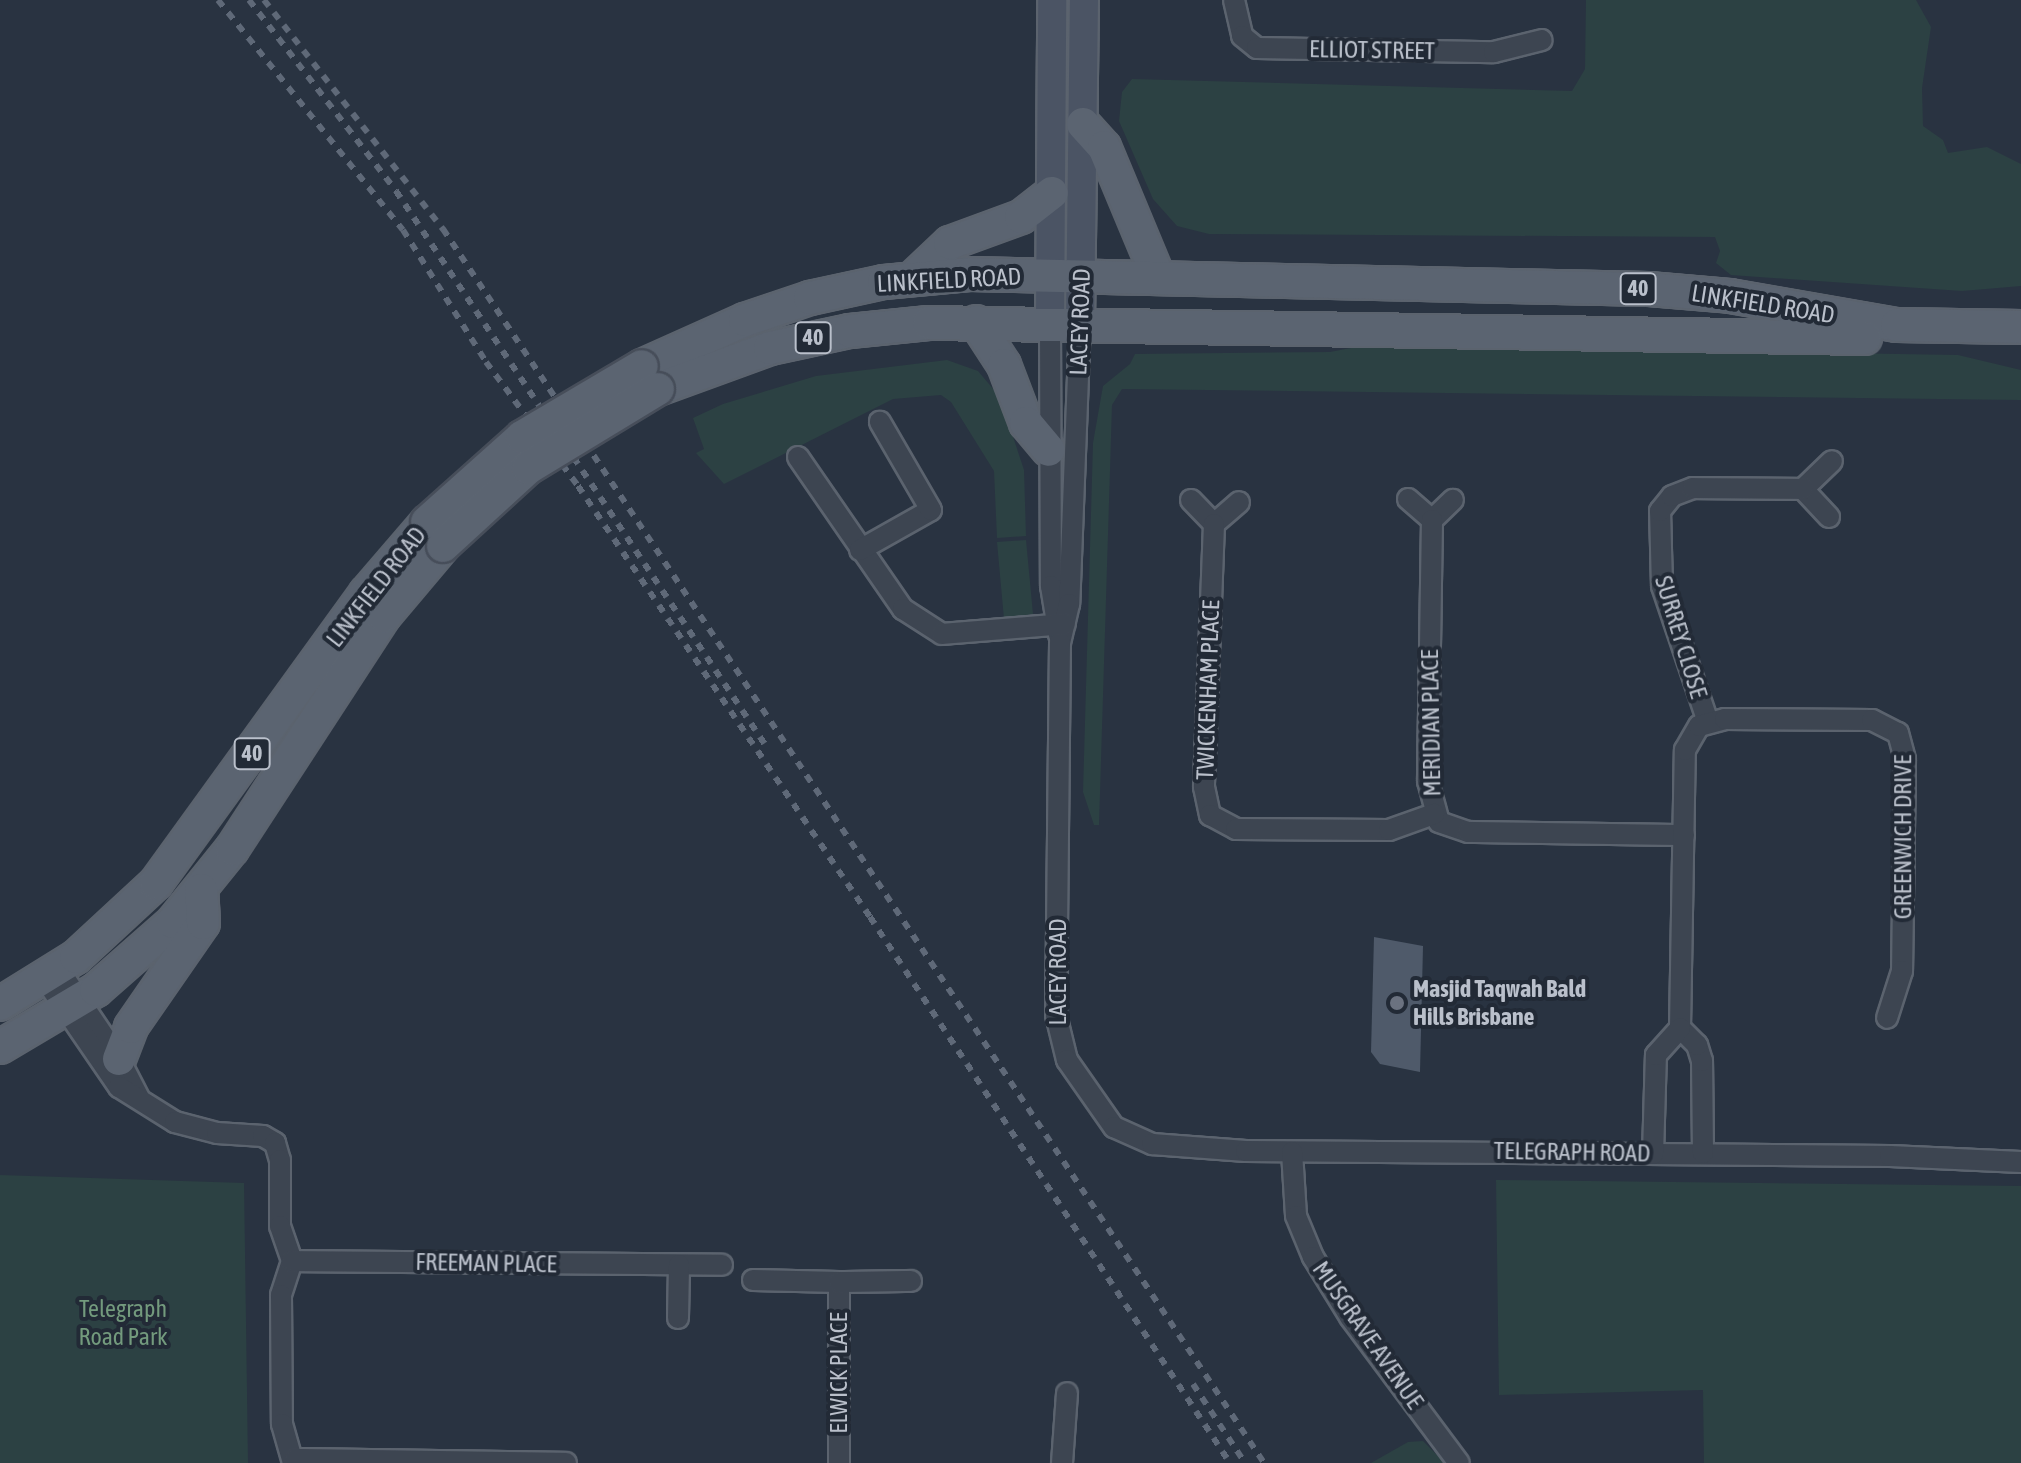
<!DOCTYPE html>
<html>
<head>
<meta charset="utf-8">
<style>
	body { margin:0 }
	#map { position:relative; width:2021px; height:1463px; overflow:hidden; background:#293341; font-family:"Asap Condensed",sans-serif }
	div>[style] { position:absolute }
	.green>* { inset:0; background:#2c4143 }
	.building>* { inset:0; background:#4f5a6a }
	.roads { filter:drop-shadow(2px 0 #5b636e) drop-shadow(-2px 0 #5b636e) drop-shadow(0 2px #5b636e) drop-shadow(0 -2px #5b636e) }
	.street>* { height:20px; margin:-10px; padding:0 10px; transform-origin:10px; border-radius:10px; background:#3d4551 }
	.secondary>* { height:28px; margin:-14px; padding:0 14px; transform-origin:14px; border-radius:14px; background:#4b5464 }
	.primary>* { height:32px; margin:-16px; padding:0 16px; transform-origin:16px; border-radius:16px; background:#5b6471 }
	.rail>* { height:6px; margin-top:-3px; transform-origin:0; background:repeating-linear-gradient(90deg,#5f6978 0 8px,transparent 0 16px) }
	.bridges { filter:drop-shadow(2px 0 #474e5a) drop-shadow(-2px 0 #474e5a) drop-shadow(0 2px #474e5a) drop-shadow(0 -2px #474e5a) }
	.primary-bridge>* { height:32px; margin:-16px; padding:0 16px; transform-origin:16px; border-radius:16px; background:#5b6471 }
	.dots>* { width:22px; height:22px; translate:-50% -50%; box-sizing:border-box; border:4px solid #222a36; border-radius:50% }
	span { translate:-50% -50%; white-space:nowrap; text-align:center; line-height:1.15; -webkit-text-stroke:8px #222a36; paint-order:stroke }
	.shield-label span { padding:2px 6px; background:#222a36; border:2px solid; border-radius:6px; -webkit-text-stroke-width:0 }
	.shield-label { font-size:22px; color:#bac0cb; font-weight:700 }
	.street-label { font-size:24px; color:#bac0cb }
	.poi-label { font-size:24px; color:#bac0cb; font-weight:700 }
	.left { translate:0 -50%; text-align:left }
	.park-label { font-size:24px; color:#739a7d }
</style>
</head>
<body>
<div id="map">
	<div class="green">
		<div style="clip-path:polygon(1586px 0,1916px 0,1931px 27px,1922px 88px,1923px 126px,1943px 140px,1948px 153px,1987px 147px,2021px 164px,2021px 286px,1962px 291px,1731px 275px,1716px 263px,1720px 251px,1715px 237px,1209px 234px,1177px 226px,1153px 199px,1119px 121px,1122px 92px,1132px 79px,1572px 91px,1585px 69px)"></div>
		<div style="clip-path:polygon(1366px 345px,1958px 355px,2021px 370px,2021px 400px,1122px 389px,1112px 405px,1099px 825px,1094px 825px,1083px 792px,1093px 443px,1103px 386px,1130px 364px,1135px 354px,1330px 352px)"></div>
		<div style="clip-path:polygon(947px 360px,978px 371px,1000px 397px,1024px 470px,1026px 536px,997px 538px,994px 471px,951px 402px,941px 395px,893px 399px,724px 484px,696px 453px,704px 449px,693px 418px,723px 404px,816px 376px)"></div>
		<div style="clip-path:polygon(1026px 540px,1033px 614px,1004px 619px,997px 542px)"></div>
		<div style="clip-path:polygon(0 1175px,244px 1183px,248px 1463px,0 1463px)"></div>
		<div style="clip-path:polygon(1496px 1180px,2021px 1186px,2021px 1463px,1704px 1463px,1703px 1390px,1499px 1395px)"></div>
		<div style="clip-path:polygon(1423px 1441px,1445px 1463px,1371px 1463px,1408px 1442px)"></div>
	</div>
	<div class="building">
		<div style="clip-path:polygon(1374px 937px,1423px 946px,1420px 1072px,1380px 1064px,1371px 1052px)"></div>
	</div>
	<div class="roads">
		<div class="street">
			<div style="left:1234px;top:0;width:37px;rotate:77deg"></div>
			<div style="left:1242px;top:36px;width:19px;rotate:39deg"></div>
			<div style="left:1257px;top:48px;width:237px;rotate:1deg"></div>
			<div style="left:1494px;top:52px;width:49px;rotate:-14deg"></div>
			<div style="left:1050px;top:323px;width:263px;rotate:89.8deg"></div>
			<div style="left:1051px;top:586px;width:50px;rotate:80.7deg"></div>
			<div style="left:1080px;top:324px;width:280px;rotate:92.2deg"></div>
			<div style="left:1069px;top:604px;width:40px;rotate:103deg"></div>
			<div style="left:1060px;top:643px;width:372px;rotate:90.6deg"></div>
			<div style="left:1056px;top:1015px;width:46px;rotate:76.3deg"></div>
			<div style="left:1067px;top:1060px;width:82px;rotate:55deg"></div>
			<div style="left:1114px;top:1127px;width:42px;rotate:24.1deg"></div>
			<div style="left:1152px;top:1144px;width:94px;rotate:4.3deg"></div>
			<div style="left:1246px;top:1151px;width:644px;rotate:0.44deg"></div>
			<div style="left:1890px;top:1156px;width:131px;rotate:2.6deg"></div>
			<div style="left:798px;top:457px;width:185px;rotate:55.4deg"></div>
			<div style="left:903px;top:609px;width:46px;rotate:32.7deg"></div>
			<div style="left:942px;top:634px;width:123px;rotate:-4.6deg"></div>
			<div style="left:1408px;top:499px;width:32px;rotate:41deg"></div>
			<div style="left:1432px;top:520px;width:29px;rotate:-44deg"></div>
			<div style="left:1191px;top:500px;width:33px;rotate:46deg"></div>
			<div style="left:1214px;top:524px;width:33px;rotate:-41deg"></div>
			<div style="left:1829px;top:517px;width:38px;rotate:-133deg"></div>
			<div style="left:1803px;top:489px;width:40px;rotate:-44deg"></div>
			<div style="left:1432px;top:520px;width:261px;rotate:90.9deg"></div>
			<div style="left:1428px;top:781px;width:42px;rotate:75deg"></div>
			<div style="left:1439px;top:822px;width:31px;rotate:19deg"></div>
			<div style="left:1468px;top:832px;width:216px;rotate:0.8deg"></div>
			<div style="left:1214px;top:524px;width:263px;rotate:92.2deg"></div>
			<div style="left:1204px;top:787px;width:29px;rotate:78deg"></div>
			<div style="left:1210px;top:815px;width:30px;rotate:28deg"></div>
			<div style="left:1236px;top:829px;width:153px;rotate:0.4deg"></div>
			<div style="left:1389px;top:830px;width:48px;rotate:-19.6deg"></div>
			<div style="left:860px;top:550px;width:81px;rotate:-29.4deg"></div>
			<div style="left:931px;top:510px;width:102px;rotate:-120.1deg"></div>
			<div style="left:1708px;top:722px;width:144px;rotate:-108.7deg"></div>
			<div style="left:1662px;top:586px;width:75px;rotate:-91.5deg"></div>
			<div style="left:1660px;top:511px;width:19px;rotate:-51deg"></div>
			<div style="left:1672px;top:496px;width:22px;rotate:-21deg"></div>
			<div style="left:1693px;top:488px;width:110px;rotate:0.5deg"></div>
			<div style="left:59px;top:970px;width:107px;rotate:56deg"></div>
			<div style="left:119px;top:1059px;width:44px;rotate:62.9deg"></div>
			<div style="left:45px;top:979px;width:131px;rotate:55.6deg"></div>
			<div style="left:119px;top:1087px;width:66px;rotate:32deg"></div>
			<div style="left:175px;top:1122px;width:43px;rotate:14.7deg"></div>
			<div style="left:217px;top:1133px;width:46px;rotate:3.7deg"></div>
			<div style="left:263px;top:1136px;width:14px;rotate:30deg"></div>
			<div style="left:275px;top:1143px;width:18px;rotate:74deg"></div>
			<div style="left:280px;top:1160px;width:66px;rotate:90deg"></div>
			<div style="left:280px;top:1226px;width:37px;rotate:71deg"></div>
			<div style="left:292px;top:1261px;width:36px;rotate:108deg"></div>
			<div style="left:281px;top:1295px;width:129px;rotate:89.6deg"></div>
			<div style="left:282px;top:1424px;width:41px;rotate:74.2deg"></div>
			<div style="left:1292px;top:1152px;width:64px;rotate:86.4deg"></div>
			<div style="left:1296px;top:1216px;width:44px;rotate:67.5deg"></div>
			<div style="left:1313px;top:1257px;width:70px;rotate:58.3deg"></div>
			<div style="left:1350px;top:1317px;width:182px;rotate:53.3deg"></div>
			<div style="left:1703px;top:1153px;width:92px;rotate:-90.6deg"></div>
			<div style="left:1702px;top:1061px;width:17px;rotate:-107deg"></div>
			<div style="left:1697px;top:1045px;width:24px;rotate:-135deg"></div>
			<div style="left:1680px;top:1028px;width:278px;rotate:-89deg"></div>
			<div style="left:1685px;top:750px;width:28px;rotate:-60deg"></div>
			<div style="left:1699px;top:726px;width:27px;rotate:-15deg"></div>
			<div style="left:1725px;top:719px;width:147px;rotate:0.4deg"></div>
			<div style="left:1872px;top:720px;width:29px;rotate:27deg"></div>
			<div style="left:1898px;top:733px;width:28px;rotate:75deg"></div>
			<div style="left:1905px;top:760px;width:211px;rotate:90.8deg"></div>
			<div style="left:1902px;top:971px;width:49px;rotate:107.7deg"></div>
			<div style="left:1653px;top:1154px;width:99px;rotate:-88.3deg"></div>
			<div style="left:1656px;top:1055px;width:36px;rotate:-48deg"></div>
			<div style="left:292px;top:1261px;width:430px;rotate:0.5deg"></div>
			<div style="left:753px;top:1280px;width:86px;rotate:1.3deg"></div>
			<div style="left:678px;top:1318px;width:53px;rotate:-88.9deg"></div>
			<div style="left:295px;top:1459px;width:271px;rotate:0.8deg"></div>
			<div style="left:839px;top:1463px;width:181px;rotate:-90deg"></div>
			<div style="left:839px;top:1282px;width:72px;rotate:-0.8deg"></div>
			<div style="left:1062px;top:1463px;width:70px;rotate:-85.9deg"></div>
		</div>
		<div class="secondary">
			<div style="left:1050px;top:323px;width:323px;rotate:-89.6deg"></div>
			<div style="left:1080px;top:324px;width:324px;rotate:-89.3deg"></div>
		</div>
		<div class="primary">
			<div style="left:1083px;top:124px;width:31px;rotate:48deg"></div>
			<div style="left:1104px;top:147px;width:141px;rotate:67.4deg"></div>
			<div style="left:913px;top:278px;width:51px;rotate:-43.4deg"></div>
			<div style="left:950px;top:243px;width:76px;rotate:-20.1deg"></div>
			<div style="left:1021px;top:217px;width:39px;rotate:-38deg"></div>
			<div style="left:976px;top:322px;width:51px;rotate:56.9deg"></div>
			<div style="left:1004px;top:365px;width:62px;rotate:69.2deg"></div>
			<div style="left:1026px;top:423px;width:35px;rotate:50deg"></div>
			<div style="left:642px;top:366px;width:113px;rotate:-24.1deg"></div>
			<div style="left:745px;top:320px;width:69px;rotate:-18.7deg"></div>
			<div style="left:810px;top:298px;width:76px;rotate:-12.2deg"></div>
			<div style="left:884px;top:282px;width:86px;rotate:-5.3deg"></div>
			<div style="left:970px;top:274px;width:679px;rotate:1.27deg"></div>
			<div style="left:1649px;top:289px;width:81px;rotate:4.9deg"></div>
			<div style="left:1730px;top:296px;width:169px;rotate:9.9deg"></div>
			<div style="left:1897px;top:325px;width:124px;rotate:0.9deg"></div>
			<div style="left:658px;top:389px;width:119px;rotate:-20.1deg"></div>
			<div style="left:770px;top:348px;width:82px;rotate:-12deg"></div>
			<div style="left:850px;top:331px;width:79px;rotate:-5.8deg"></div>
			<div style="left:929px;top:323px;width:936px;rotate:0.92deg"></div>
			<div style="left:0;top:1004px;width:89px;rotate:-31.7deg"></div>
			<div style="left:76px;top:957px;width:109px;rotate:-42.8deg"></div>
			<div style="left:156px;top:883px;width:358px;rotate:-54.1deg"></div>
			<div style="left:366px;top:593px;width:94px;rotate:-49.3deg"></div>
			<div style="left:0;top:1047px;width:112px;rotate:-30.7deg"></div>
			<div style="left:96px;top:990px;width:103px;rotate:-41.4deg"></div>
			<div style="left:173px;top:922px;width:94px;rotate:-51.1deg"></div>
			<div style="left:232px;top:849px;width:278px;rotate:-56.9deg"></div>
			<div style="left:384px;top:616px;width:92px;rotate:-49.9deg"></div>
			<div style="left:119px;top:1059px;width:34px;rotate:-69deg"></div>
			<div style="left:131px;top:1027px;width:126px;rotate:-55.3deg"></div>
			<div style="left:203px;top:923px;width:33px;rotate:-93deg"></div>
		</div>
	</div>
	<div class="rail">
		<div style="left:218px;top:0;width:295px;rotate:51.2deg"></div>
		<div style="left:403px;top:230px;width:156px;rotate:57.8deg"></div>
		<div style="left:486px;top:362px;width:154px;rotate:53.4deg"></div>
		<div style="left:578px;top:486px;width:521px;rotate:55.88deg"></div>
		<div style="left:870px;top:917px;width:654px;rotate:56.6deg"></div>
		<div style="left:249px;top:0;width:241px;rotate:52.4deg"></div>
		<div style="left:396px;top:191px;width:667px;rotate:56.31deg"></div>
		<div style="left:264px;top:0;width:291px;rotate:52deg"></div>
		<div style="left:443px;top:229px;width:1482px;rotate:56.36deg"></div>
		<div style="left:1193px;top:1384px;width:95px;rotate:56.6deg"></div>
	</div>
	<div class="bridges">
		<div class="primary-bridge">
			<div style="left:427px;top:522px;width:127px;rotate:-41.8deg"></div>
			<div style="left:522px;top:437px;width:139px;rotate:-30.6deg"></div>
			<div style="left:443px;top:546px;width:115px;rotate:-42.5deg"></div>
			<div style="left:528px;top:468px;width:152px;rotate:-31.3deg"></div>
		</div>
	</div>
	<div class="dots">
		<div style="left:1397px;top:1003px;background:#6b7280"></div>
	</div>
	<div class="shield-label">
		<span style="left:1638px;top:289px">40</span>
		<span style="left:813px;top:338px">40</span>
		<span style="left:252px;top:754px">40</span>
	</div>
	<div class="street-label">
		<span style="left:1372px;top:50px;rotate:1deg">ELLIOT STREET</span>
		<span style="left:949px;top:280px;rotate:-3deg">LINKFIELD ROAD</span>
		<span style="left:1763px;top:304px;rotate:9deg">LINKFIELD ROAD</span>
		<span style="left:1080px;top:322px;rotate:-88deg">LACEY ROAD</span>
		<span style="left:376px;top:587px;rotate:-52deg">LINKFIELD ROAD</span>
		<span style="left:1681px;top:637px;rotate:73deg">SURREY CLOSE</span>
		<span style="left:1208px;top:690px;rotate:-88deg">TWICKENHAM PLACE</span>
		<span style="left:1431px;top:723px;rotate:-91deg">MERIDIAN PLACE</span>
		<span style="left:1903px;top:837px;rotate:-90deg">GREENWICH DRIVE</span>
		<span style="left:1058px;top:972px;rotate:-90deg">LACEY ROAD</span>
		<span style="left:1572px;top:1152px;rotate:1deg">TELEGRAPH ROAD</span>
		<span style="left:486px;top:1263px;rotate:1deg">FREEMAN PLACE</span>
		<span style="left:1368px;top:1335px;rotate:55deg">MUSGRAVE AVENUE</span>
		<span style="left:839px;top:1373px;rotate:-90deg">ELWICK PLACE</span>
	</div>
	<div class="poi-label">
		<span class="left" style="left:1413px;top:1003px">Masjid Taqwah Bald<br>Hills Brisbane</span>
	</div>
	<div class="park-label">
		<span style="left:123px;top:1323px">Telegraph<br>Road Park</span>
	</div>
</div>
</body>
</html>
